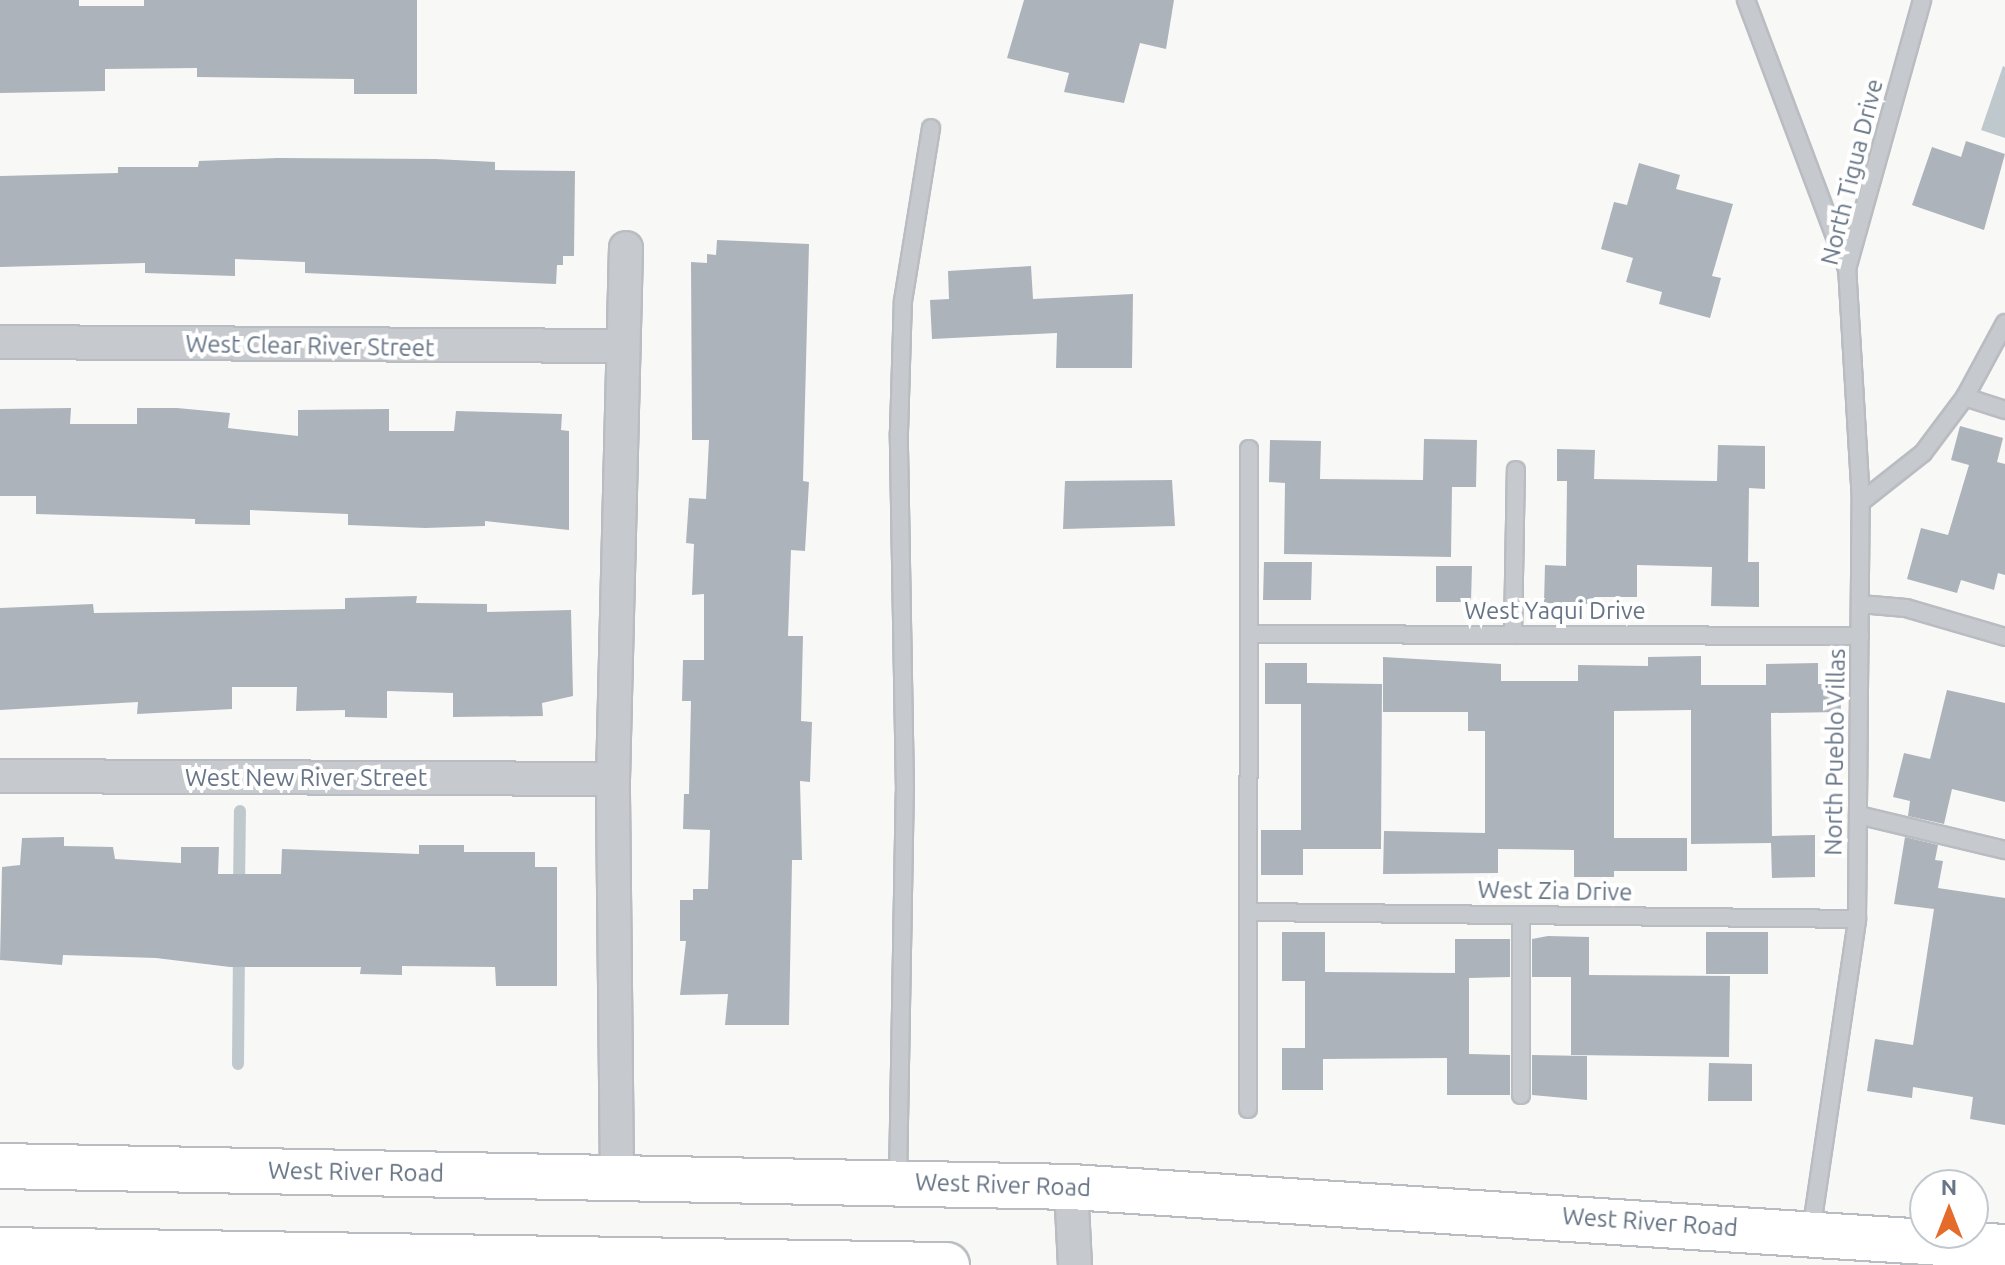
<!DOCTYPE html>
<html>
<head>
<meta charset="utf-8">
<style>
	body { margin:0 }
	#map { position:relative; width:2005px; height:1265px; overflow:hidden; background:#f8f8f6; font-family:Ubuntu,sans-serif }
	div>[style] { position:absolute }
	.water>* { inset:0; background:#bfc8cd }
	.stream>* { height:12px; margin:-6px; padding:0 6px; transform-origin:6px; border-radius:6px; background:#bfc8cd }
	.building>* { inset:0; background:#adb3bb }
	.roads { filter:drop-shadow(2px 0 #b9bcc1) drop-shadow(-2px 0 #b9bcc1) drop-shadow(0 2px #b9bcc1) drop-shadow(0 -2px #b9bcc1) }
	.service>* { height:16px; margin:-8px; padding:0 8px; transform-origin:8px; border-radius:8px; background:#c6c9cd }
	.minor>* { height:32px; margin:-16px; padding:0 16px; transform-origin:16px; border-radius:16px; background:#c6c9cd }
	.primary>* { height:44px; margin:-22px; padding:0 22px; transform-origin:22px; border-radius:22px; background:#fff }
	span { translate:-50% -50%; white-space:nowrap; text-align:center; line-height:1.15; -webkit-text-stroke:8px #fff; paint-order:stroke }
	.street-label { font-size:24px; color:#677587 }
	.north { position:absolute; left:1909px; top:1169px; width:80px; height:80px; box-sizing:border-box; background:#fff; border:2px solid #c2c8cf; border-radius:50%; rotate:0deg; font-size:22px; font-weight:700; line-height:32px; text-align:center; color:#677587 }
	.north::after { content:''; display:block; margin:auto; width:28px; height:36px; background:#e46b2a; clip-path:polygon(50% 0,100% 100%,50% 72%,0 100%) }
</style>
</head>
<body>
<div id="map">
	<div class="water">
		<div style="clip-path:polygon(2003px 66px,2005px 67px,2005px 138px,1981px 130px)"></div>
	</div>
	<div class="stream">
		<div style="left:239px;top:888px;width:77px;rotate:-89.3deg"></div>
		<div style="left:238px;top:1064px;width:114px;rotate:-89.5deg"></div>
	</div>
	<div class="building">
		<div style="clip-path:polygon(0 0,79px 0,79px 6px,144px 6px,144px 0,417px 0,417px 94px,354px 94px,354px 79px,197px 77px,197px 68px,105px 69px,105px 91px,0 93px)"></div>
		<div style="clip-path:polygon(1024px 0,1174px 0,1166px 49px,1140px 43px,1124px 103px,1064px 92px,1069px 73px,1007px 58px)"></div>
		<div style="clip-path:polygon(1966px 141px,2005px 154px,1984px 230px,1912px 205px,1932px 147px,1961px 157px)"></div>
		<div style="clip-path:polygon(277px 158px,435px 159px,495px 162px,495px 170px,575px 171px,574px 256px,563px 256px,563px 265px,557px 265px,556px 284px,305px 273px,305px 262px,235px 259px,235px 276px,145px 273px,145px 263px,0 267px,0 176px,118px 173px,118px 167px,198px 167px,199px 161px)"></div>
		<div style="clip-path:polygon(1639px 163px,1680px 175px,1676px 189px,1733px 204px,1712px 276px,1721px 278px,1710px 318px,1659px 304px,1662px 292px,1626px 282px,1633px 258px,1601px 249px,1614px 202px,1627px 205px)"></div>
		<div style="clip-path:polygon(717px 240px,809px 244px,803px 481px,809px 482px,805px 551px,791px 550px,788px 636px,803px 636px,801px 721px,812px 722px,810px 782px,800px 781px,802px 860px,792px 860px,789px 1025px,725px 1025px,728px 994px,680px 995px,686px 941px,680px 941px,680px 900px,693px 900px,693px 889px,708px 889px,710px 830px,683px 829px,684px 794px,689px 794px,691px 701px,682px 701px,683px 660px,704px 660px,704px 594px,692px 595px,694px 544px,686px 543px,689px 498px,706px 499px,709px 440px,692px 440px,691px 262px,707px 263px,707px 254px,716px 255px)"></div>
		<div style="clip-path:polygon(1031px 266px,1033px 299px,1133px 294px,1132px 368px,1056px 368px,1057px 333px,932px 339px,930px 300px,949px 299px,948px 271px)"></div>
		<div style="clip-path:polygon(71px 408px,70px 424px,137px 424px,137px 408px,177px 408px,230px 413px,228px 428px,298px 436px,298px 410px,389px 409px,389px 431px,454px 431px,456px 411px,562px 414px,561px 430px,569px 431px,569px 530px,485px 521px,485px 526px,425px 528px,348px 525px,348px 514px,250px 510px,250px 525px,195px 524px,195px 519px,36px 514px,36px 496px,0 496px,0 409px)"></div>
		<div style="clip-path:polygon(1960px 426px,2003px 438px,1997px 462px,2005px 464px,2005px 575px,1998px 573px,1994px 590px,1961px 580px,1957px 593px,1907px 579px,1921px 528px,1948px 535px,1969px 465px,1951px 460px)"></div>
		<div style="clip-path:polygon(1424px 439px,1477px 440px,1476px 487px,1452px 487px,1451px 557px,1284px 554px,1285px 483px,1269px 482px,1270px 440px,1321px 441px,1320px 479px,1423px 480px)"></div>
		<div style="clip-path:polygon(1718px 445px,1765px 446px,1765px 489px,1749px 488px,1748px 562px,1759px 562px,1759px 607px,1711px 606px,1712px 567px,1637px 565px,1637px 597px,1594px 597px,1594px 604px,1544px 603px,1545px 565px,1566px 566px,1567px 481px,1557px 481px,1557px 449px,1595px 450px,1594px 479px,1717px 481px)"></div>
		<div style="clip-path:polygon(1172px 480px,1175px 526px,1063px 529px,1065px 481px)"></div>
		<div style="clip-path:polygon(1264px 562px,1312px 562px,1311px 600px,1263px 600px)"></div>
		<div style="clip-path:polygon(1436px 566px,1472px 566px,1471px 602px,1436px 602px)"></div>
		<div style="clip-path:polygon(417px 596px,416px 603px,487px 604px,487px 612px,571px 610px,573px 696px,542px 703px,543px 716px,453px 717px,453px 693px,387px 691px,387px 718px,345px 717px,345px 710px,296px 711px,297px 687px,232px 687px,232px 709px,137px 714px,138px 702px,0 710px,0 608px,93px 604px,94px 613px,345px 609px,345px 598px)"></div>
		<div style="clip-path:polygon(1701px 656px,1701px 685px,1766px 685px,1766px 664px,1818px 663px,1818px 684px,1840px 684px,1841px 712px,1771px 713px,1772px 836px,1815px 835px,1815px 877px,1772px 878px,1771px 843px,1691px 844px,1691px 710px,1614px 711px,1614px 838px,1687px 838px,1687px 871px,1614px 871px,1614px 877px,1574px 877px,1574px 850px,1498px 849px,1498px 873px,1383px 874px,1384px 831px,1485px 833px,1485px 731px,1468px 731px,1468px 712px,1383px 712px,1383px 657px,1501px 664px,1501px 681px,1578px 681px,1578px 665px,1648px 666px,1648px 657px)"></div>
		<div style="clip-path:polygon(1265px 663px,1307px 663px,1307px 683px,1382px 684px,1381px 849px,1303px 849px,1303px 875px,1261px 875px,1261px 830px,1301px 830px,1301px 704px,1265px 704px)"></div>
		<div style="clip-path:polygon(1947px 690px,2005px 703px,2005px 802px,1952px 789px,1944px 824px,1908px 816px,1910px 801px,1893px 797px,1904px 753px,1930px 759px)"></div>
		<div style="clip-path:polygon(64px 837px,64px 846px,113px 847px,115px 859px,181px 863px,181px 847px,219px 847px,218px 874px,281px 874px,282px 849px,419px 854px,419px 845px,464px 845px,464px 852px,535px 852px,535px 867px,557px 867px,557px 986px,496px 986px,495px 967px,402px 966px,402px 975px,360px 974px,361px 967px,230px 967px,156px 958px,63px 955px,62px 965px,0 960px,2px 867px,20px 865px,22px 838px)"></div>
		<div style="clip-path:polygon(1905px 837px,1938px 845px,1935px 860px,1943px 861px,1938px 888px,2005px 898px,2005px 1125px,1970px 1119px,1973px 1097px,1913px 1087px,1912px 1098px,1867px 1091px,1875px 1039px,1913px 1045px,1934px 909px,1894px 904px)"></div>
		<div style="clip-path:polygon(1282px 932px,1325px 932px,1325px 972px,1455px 973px,1455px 939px,1510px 939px,1510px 977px,1469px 978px,1469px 1054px,1510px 1055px,1510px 1095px,1447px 1095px,1447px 1058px,1323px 1059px,1323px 1090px,1282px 1090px,1282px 1048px,1305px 1048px,1305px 981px,1282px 981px)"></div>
		<div style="clip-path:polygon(1706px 932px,1768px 932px,1768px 974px,1706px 974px)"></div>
		<div style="clip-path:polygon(1548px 936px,1589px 937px,1589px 975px,1730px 976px,1729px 1057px,1571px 1055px,1571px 977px,1532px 977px,1532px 939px)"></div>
		<div style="clip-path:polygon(1532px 1055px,1587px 1056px,1587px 1100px,1532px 1095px)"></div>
		<div style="clip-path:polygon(1709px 1063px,1752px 1064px,1752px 1101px,1708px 1101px)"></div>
	</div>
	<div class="roads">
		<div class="service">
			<div style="left:1746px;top:0;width:287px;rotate:69.4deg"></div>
			<div style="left:1965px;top:397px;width:42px;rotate:18deg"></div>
			<div style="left:1861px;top:502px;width:233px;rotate:-93.4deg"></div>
			<div style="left:1847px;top:269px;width:279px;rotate:-74.4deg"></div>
			<div style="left:1860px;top:604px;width:46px;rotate:5deg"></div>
			<div style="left:1906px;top:608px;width:103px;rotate:16.3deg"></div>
			<div style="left:1251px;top:634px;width:609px;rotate:0.19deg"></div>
			<div style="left:1513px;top:635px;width:165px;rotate:-89deg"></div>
			<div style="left:1858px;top:815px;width:151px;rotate:13.4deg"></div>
			<div style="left:1252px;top:912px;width:605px;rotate:0.66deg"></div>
			<div style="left:1521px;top:1095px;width:180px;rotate:-90deg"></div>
			<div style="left:1248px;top:1109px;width:660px;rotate:-89.91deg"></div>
			<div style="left:898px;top:1180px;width:388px;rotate:-89deg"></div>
			<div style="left:905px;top:792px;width:360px;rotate:-91deg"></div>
			<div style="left:899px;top:432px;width:131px;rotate:-88.3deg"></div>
			<div style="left:903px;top:301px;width:175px;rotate:-80.8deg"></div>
			<div style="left:1811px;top:1232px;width:316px;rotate:-81.6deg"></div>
			<div style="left:1857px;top:919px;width:417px;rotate:-89.5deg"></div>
			<div style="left:1861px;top:502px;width:79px;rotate:-38.3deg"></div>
			<div style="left:1923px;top:453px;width:70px;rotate:-53.1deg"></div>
			<div style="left:1965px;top:397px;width:84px;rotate:-61.6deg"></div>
		</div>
		<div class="minor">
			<div style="left:0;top:342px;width:621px;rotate:0.37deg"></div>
			<div style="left:0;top:776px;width:613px;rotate:0.28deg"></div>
			<div style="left:617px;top:1177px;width:398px;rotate:-90.6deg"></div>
			<div style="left:613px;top:779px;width:531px;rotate:-88.6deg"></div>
			<div style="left:1071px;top:1187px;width:78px;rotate:87.1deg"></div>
		</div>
		<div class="primary">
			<div style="left:0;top:1166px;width:1071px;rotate:1.12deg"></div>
			<div style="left:1071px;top:1187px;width:936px;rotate:3.68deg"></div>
			<div style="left:0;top:1250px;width:947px;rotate:0.91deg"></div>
		</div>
	</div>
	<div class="street-label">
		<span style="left:1852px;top:172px;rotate:-76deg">North Tigua Drive</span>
		<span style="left:310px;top:346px;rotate:1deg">West Clear River Street</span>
		<span style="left:1555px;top:611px">West Yaqui Drive</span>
		<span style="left:1835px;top:752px;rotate:-89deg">North Pueblo Villas</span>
		<span style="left:306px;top:778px">West New River Street</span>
		<span style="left:1555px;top:891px;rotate:1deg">West Zia Drive</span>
		<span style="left:356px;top:1172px;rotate:1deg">West River Road</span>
		<span style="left:1003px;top:1185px;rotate:2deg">West River Road</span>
		<span style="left:1650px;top:1222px;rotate:4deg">West River Road</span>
	</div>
	<div class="north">N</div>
</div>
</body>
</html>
